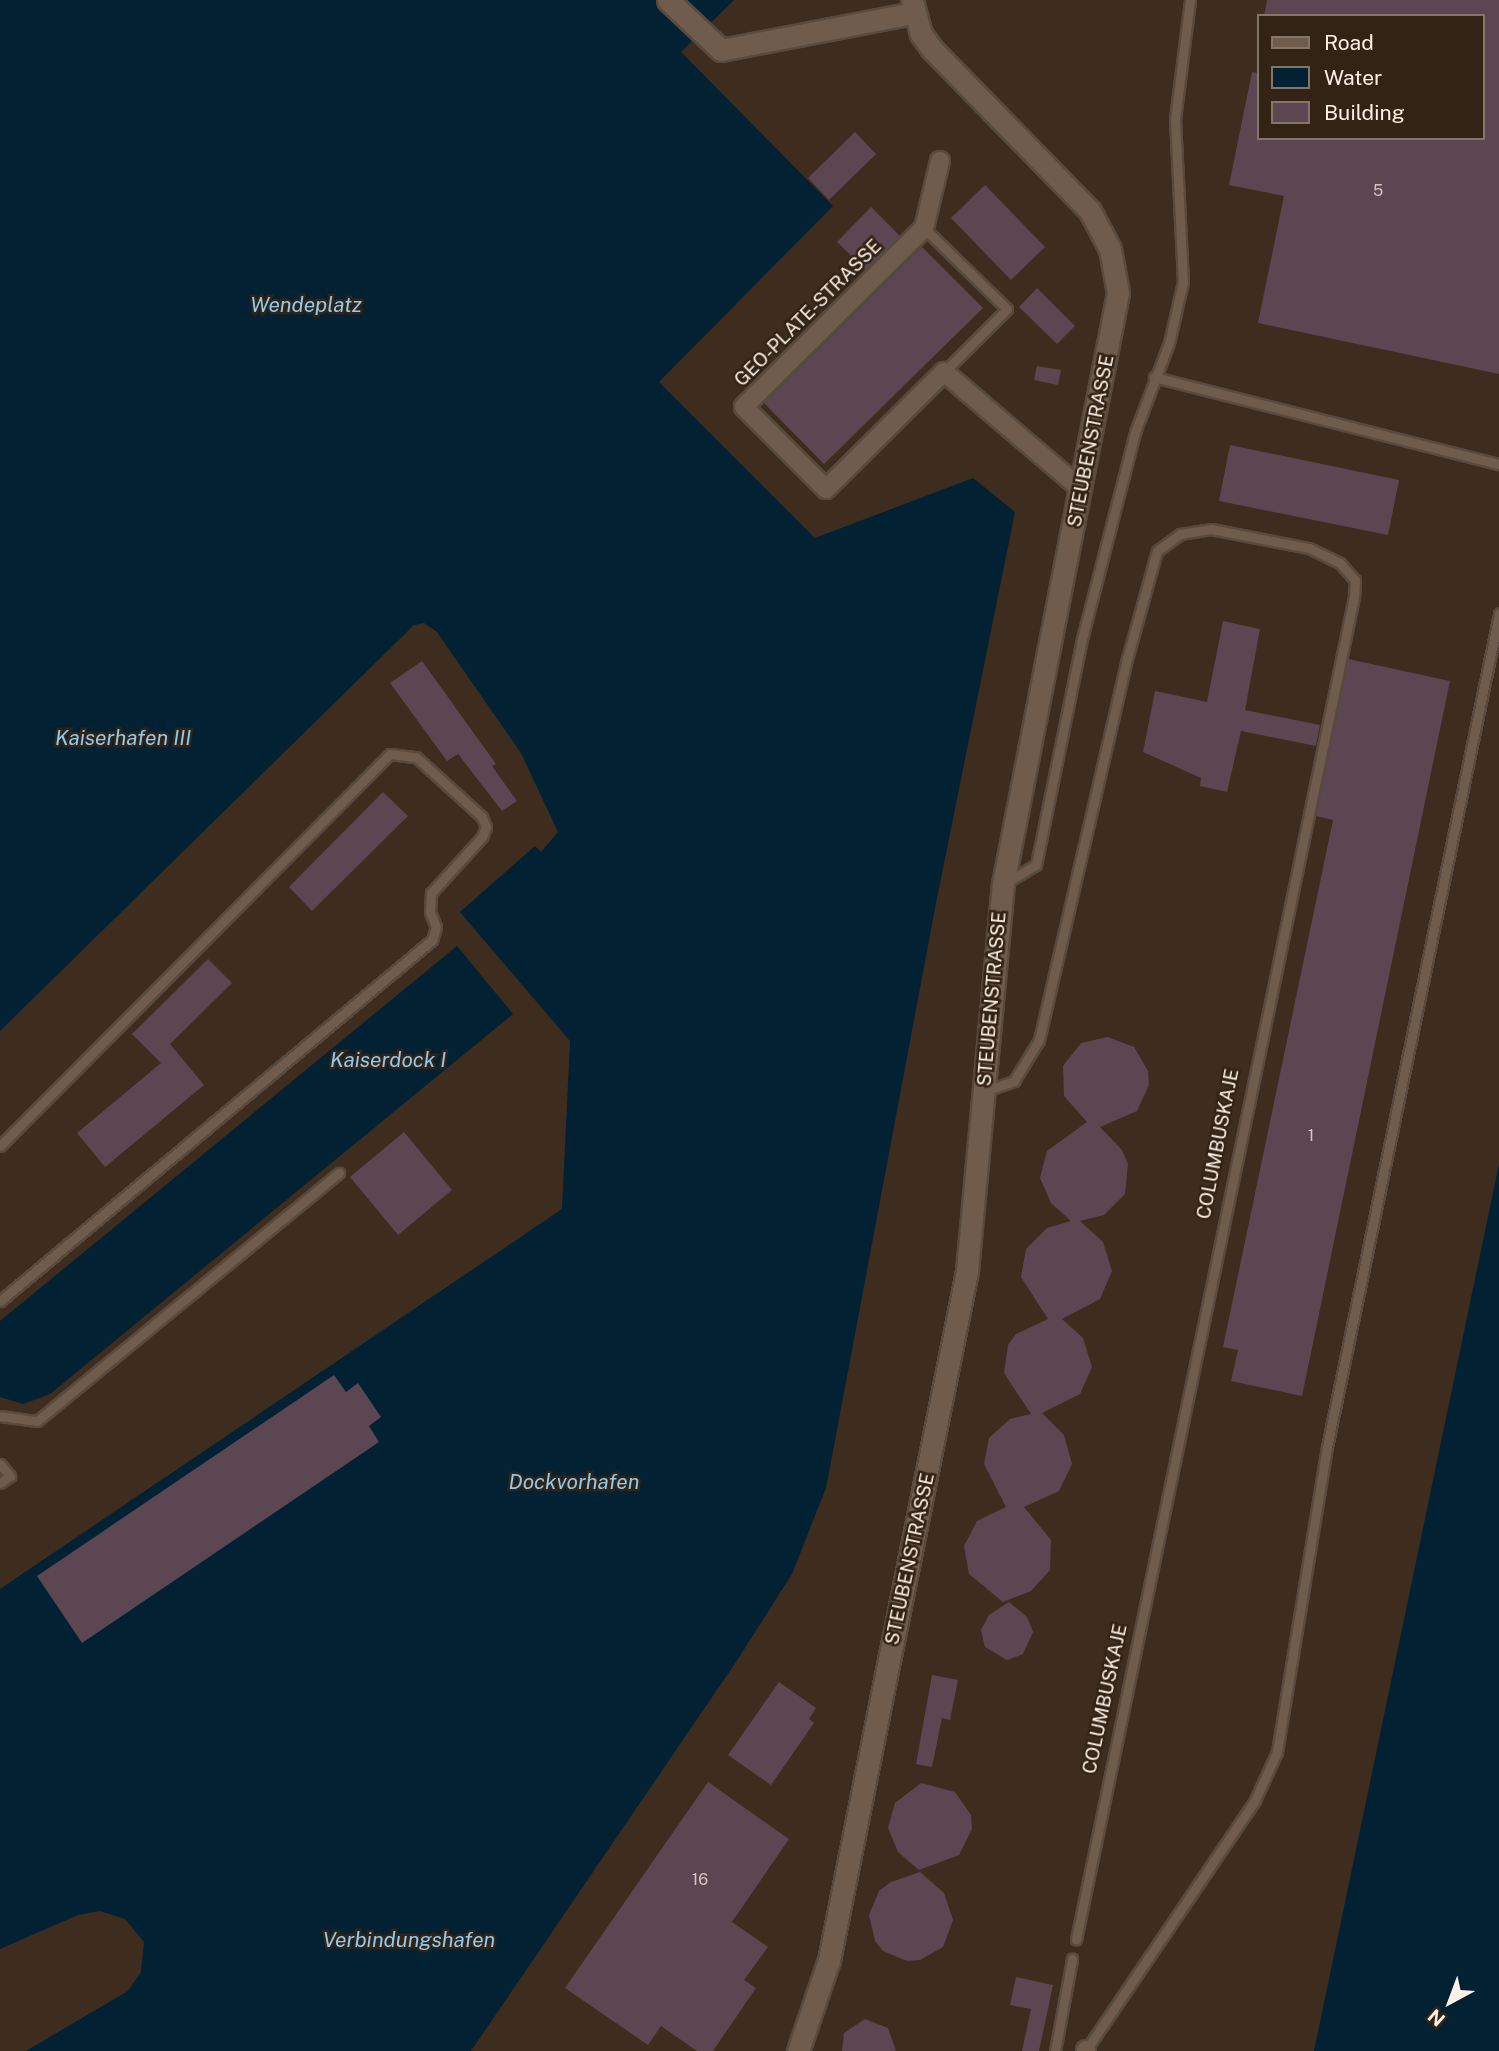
<!DOCTYPE html>
<html>
<head>
<meta charset="utf-8">
<style>
	body { margin:0 }
	#map { position:relative; width:1499px; height:2051px; overflow:hidden; background:#3e2d1f; font-family:"Public Sans",sans-serif }
	div>[style] { position:absolute }
	.water>* { inset:0; background:#022133 }
	.building>* { inset:0; background:#5b4652 }
	.roads { filter:drop-shadow(2px 0 #584a3e) drop-shadow(-2px 0 #584a3e) drop-shadow(0 2px #584a3e) drop-shadow(0 -2px #584a3e) }
	.lane>* { height:9px; margin:-4.5px; padding:0 4.5px; transform-origin:4.5px; border-radius:4.5px; background:#6f5c4d }
	.street>* { height:18px; margin:-9px; padding:0 9px; transform-origin:9px; border-radius:9px; background:#6f5c4d }
	.secondary>* { height:21px; margin:-10.5px; padding:0 10.5px; transform-origin:10.5px; border-radius:10.5px; background:#6f5c4d }
	span { translate:-50% -50%; white-space:nowrap; text-align:center; line-height:1.15; -webkit-text-stroke:5px #332315; paint-order:stroke }
	.number-label { font-size:16px; color:#d4c6c2 }
	.number-label span { -webkit-text-stroke-width:0 }
	.street-label { font-size:19px; color:#fcf0e7 }
	.water-label { font-size:21px; color:#8accf6; font-style:italic }
	.legend { position:absolute; left:1257px; top:14px; width:228px; height:126px; box-sizing:border-box; background:#332315; border:2px solid #837569; margin:0; padding:9px 12px; list-style:none; font-size:21px; color:#fcf0e7 }
	.legend li { display:flex; align-items:center; gap:14px; height:35px }
	.legend b { width:35px; border:2px solid #837569 }
	.north { position:absolute; left:1415px; top:1967px; width:70px; height:70px; -webkit-text-stroke:5px #332315; paint-order:stroke; rotate:221deg; font-size:19px; font-weight:700; line-height:28px; text-align:center; color:#fcf0e7 }
	.north::after { content:''; display:block; margin:auto; width:24px; height:32px; background:#fcf0e7; clip-path:polygon(50% 0,100% 100%,50% 72%,0 100%) }
</style>
</head>
<body>
<div id="map">
	<div class="water">
		<div style="clip-path:polygon(0 0,734px 0,681px 52px,833px 206px,659px 382px,815px 538px,973px 478px,1015px 512px,937px 898px,826px 1488px,792px 1574px,736px 1662px,471px 2051px,26px 2051px,128px 1991px,141px 1972px,144px 1942px,125px 1919px,100px 1911px,78px 1915px,0 1949px,0 1589px,562px 1209px,570px 1041px,460px 912px,535px 846px,541px 852px,558px 832px,521px 753px,437px 632px,424px 623px,414px 625px,0 1031px)"></div>
		<div style="clip-path:polygon(457px 946px,513px 1014px,50px 1394px,23px 1404px,0 1397px,0 1321px)"></div>
		<div style="clip-path:polygon(1499px 1164px,1499px 2051px,1314px 2051px)"></div>
	</div>
	<div class="building">
		<div style="clip-path:polygon(1267px 0,1499px 0,1499px 374px,1258px 323px,1284px 196px,1229px 185px,1252px 72px,1259px 73px,1259px 138px,1483px 138px,1483px 16px,1264px 16px)"></div>
		<div style="clip-path:polygon(855px 132px,876px 154px,829px 200px,808px 178px)"></div>
		<div style="clip-path:polygon(985px 185px,1045px 247px,1011px 280px,951px 218px)"></div>
		<div style="clip-path:polygon(871px 207px,900px 236px,866px 270px,837px 242px)"></div>
		<div style="clip-path:polygon(922px 247px,983px 308px,824px 464px,764px 403px)"></div>
		<div style="clip-path:polygon(1037px 288px,1075px 326px,1057px 344px,1019px 307px)"></div>
		<div style="clip-path:polygon(1037px 366px,1061px 370px,1058px 385px,1034px 380px)"></div>
		<div style="clip-path:polygon(1230px 445px,1399px 480px,1388px 535px,1219px 501px)"></div>
		<div style="clip-path:polygon(1223px 621px,1260px 629px,1245px 710px,1320px 725px,1316px 746px,1241px 731px,1227px 792px,1200px 786px,1201px 778px,1143px 752px,1155px 691px,1207px 702px)"></div>
		<div style="clip-path:polygon(1348px 659px,1450px 681px,1302px 1396px,1231px 1381px,1238px 1350px,1223px 1347px,1333px 820px,1316px 816px)"></div>
		<div style="clip-path:polygon(422px 661px,496px 764px,492px 766px,517px 801px,502px 811px,458px 754px,447px 761px,390px 683px)"></div>
		<div style="clip-path:polygon(383px 792px,408px 816px,312px 911px,289px 887px)"></div>
		<div style="clip-path:polygon(208px 959px,232px 983px,170px 1044px,204px 1085px,105px 1167px,77px 1133px,161px 1063px,132px 1034px)"></div>
		<div style="clip-path:polygon(1108px 1037px,1134px 1047px,1148px 1071px,1149px 1085px,1137px 1111px,1100px 1127px,1122px 1150px,1128px 1164px,1125px 1194px,1104px 1215px,1080px 1221px,1103px 1242px,1112px 1271px,1100px 1299px,1062px 1319px,1083px 1338px,1092px 1367px,1080px 1394px,1042px 1413px,1064px 1435px,1072px 1464px,1059px 1491px,1024px 1507px,1051px 1540px,1050px 1570px,1031px 1591px,1003px 1602px,969px 1574px,964px 1546px,977px 1521px,1006px 1507px,984px 1464px,989px 1438px,1010px 1419px,1031px 1414px,1004px 1373px,1008px 1345px,1016px 1334px,1048px 1319px,1021px 1277px,1026px 1249px,1047px 1228px,1071px 1221px,1051px 1203px,1040px 1178px,1047px 1151px,1087px 1122px,1064px 1096px,1063px 1066px,1081px 1043px)"></div>
		<div style="clip-path:polygon(404px 1132px,452px 1190px,398px 1235px,350px 1177px)"></div>
		<div style="clip-path:polygon(334px 1375px,346px 1392px,358px 1383px,381px 1417px,369px 1426px,379px 1442px,82px 1643px,37px 1576px)"></div>
		<div style="clip-path:polygon(1009px 1602px,1027px 1617px,1033px 1632px,1023px 1654px,1007px 1660px,985px 1647px,981px 1630px,989px 1615px)"></div>
		<div style="clip-path:polygon(932px 1675px,958px 1680px,950px 1720px,942px 1718px,932px 1767px,916px 1764px)"></div>
		<div style="clip-path:polygon(779px 1682px,816px 1708px,809px 1719px,814px 1723px,771px 1785px,728px 1755px)"></div>
		<div style="clip-path:polygon(708px 1782px,789px 1839px,732px 1922px,768px 1947px,744px 1980px,756px 1988px,713px 2051px,697px 2051px,661px 2026px,648px 2045px,565px 1988px)"></div>
		<div style="clip-path:polygon(921px 1783px,955px 1792px,971px 1815px,972px 1829px,959px 1855px,919px 1870px,898px 1852px,888px 1828px,895px 1803px)"></div>
		<div style="clip-path:polygon(920px 1872px,944px 1893px,953px 1920px,943px 1947px,920px 1960px,907px 1961px,883px 1951px,875px 1941px,869px 1915px,879px 1891px,891px 1882px)"></div>
		<div style="clip-path:polygon(1016px 1977px,1053px 1985px,1039px 2051px,1022px 2051px,1031px 2009px,1010px 2005px)"></div>
		<div style="clip-path:polygon(865px 2019px,888px 2028px,896px 2051px,842px 2051px,844px 2033px)"></div>
	</div>
	<div class="roads">
		<div class="lane">
			<div style="left:924px;top:228px;width:116px;rotate:44.3deg"></div>
			<div style="left:1007px;top:309px;width:89px;rotate:135deg"></div>
			<div style="left:1154px;top:377px;width:356px;rotate:14.2deg"></div>
			<div style="left:1004px;top:884px;width:37px;rotate:-31deg"></div>
			<div style="left:1036px;top:865px;width:231px;rotate:-78.5deg"></div>
			<div style="left:1082px;top:639px;width:214px;rotate:-75.6deg"></div>
			<div style="left:1135px;top:432px;width:95px;rotate:-69.1deg"></div>
			<div style="left:1169px;top:343px;width:63px;rotate:-77.1deg"></div>
			<div style="left:1183px;top:282px;width:163px;rotate:-92.8deg"></div>
			<div style="left:1175px;top:119px;width:120px;rotate:-82.8deg"></div>
			<div style="left:985px;top:1091px;width:31px;rotate:-19deg"></div>
			<div style="left:1014px;top:1081px;width:48px;rotate:-58.6deg"></div>
			<div style="left:1039px;top:1040px;width:391px;rotate:-77deg"></div>
			<div style="left:1127px;top:659px;width:112px;rotate:-74.5deg"></div>
			<div style="left:1157px;top:551px;width:29px;rotate:-36deg"></div>
			<div style="left:1180px;top:534px;width:31px;rotate:-9deg"></div>
			<div style="left:1211px;top:529px;width:100px;rotate:11deg"></div>
			<div style="left:1309px;top:548px;width:34px;rotate:26deg"></div>
			<div style="left:1340px;top:563px;width:23px;rotate:49deg"></div>
			<div style="left:1355px;top:580px;width:17px;rotate:93deg"></div>
			<div style="left:1354px;top:597px;width:1371px;rotate:101.7deg"></div>
			<div style="left:0;top:1146px;width:553px;rotate:-45.15deg"></div>
			<div style="left:390px;top:754px;width:26px;rotate:7deg"></div>
			<div style="left:416px;top:757px;width:89px;rotate:42.3deg"></div>
			<div style="left:482px;top:817px;width:11px;rotate:68deg"></div>
			<div style="left:486px;top:827px;width:11px;rotate:112deg"></div>
			<div style="left:482px;top:837px;width:76px;rotate:132.3deg"></div>
			<div style="left:431px;top:893px;width:19px;rotate:93deg"></div>
			<div style="left:430px;top:912px;width:16px;rotate:68deg"></div>
			<div style="left:436px;top:927px;width:14px;rotate:107deg"></div>
			<div style="left:432px;top:940px;width:563px;rotate:140.12deg"></div>
			<div style="left:0;top:1416px;width:37px;rotate:8deg"></div>
			<div style="left:37px;top:1421px;width:391px;rotate:-39.4deg"></div>
			<div style="left:0;top:1464px;width:16px;rotate:50deg"></div>
			<div style="left:10px;top:1476px;width:12px;rotate:145deg"></div>
			<div style="left:1086px;top:2050px;width:302px;rotate:-55.9deg"></div>
			<div style="left:1255px;top:1800px;width:53px;rotate:-65.4deg"></div>
			<div style="left:1277px;top:1752px;width:309px;rotate:-80.7deg"></div>
			<div style="left:1327px;top:1447px;width:851px;rotate:-78.33deg"></div>
			<div style="left:1055px;top:2051px;width:94px;rotate:-79.5deg"></div>
		</div>
		<div class="street">
			<div style="left:940px;top:161px;width:69px;rotate:103.4deg"></div>
			<div style="left:924px;top:228px;width:254px;rotate:135.2deg"></div>
			<div style="left:744px;top:407px;width:116px;rotate:45deg"></div>
			<div style="left:826px;top:489px;width:166px;rotate:-44.8deg"></div>
			<div style="left:944px;top:372px;width:180px;rotate:40.5deg"></div>
			<div style="left:1086px;top:2051px;width:1px;rotate:-90deg"></div>
		</div>
		<div class="secondary">
			<div style="left:668px;top:0;width:73px;rotate:43.3deg"></div>
			<div style="left:721px;top:50px;width:197px;rotate:-10.9deg"></div>
			<div style="left:798px;top:2051px;width:96px;rotate:-71.2deg"></div>
			<div style="left:829px;top:1960px;width:703px;rotate:-78.67deg"></div>
			<div style="left:967px;top:1271px;width:389px;rotate:-84.7deg"></div>
			<div style="left:1003px;top:884px;width:602px;rotate:-78.99deg"></div>
			<div style="left:1118px;top:293px;width:45px;rotate:-100.3deg"></div>
			<div style="left:1110px;top:249px;width:43px;rotate:-117.8deg"></div>
			<div style="left:1090px;top:211px;width:226px;rotate:-134.3deg"></div>
			<div style="left:932px;top:49px;width:19px;rotate:-126deg"></div>
			<div style="left:921px;top:34px;width:35px;rotate:-105deg"></div>
		</div>
	</div>
	<div class="number-label">
		<span style="left:1378px;top:191px">5</span>
		<span style="left:1311px;top:1136px">1</span>
		<span style="left:700px;top:1880px">16</span>
	</div>
	<div class="street-label">
		<span style="left:808px;top:313px;rotate:-45deg">GEO-PLATE-STRASSE</span>
		<span style="left:1091px;top:441px;rotate:-79deg">STEUBENSTRASSE</span>
		<span style="left:992px;top:999px;rotate:-85deg">STEUBENSTRASSE</span>
		<span style="left:1218px;top:1144px;rotate:-79deg">COLUMBUSKAJE</span>
		<span style="left:910px;top:1559px;rotate:-78deg">STEUBENSTRASSE</span>
		<span style="left:1105px;top:1699px;rotate:-78deg">COLUMBUSKAJE</span>
	</div>
	<div class="water-label">
		<span style="left:306px;top:305px">Wendeplatz</span>
		<span style="left:123px;top:738px">Kaiserhafen III</span>
		<span style="left:388px;top:1060px">Kaiserdock I</span>
		<span style="left:574px;top:1482px">Dockvorhafen</span>
		<span style="left:409px;top:1940px">Verbindungshafen</span>
	</div>
	<ul class="legend">
	<li><b style="height:9px;background:#6f5c4d"></b>Road</li>
	<li><b style="height:19px;background:#022133"></b>Water</li>
	<li><b style="height:19px;background:#5b4652"></b>Building</li>
	</ul>
	<div class="north">N</div>
</div>
</body>
</html>
